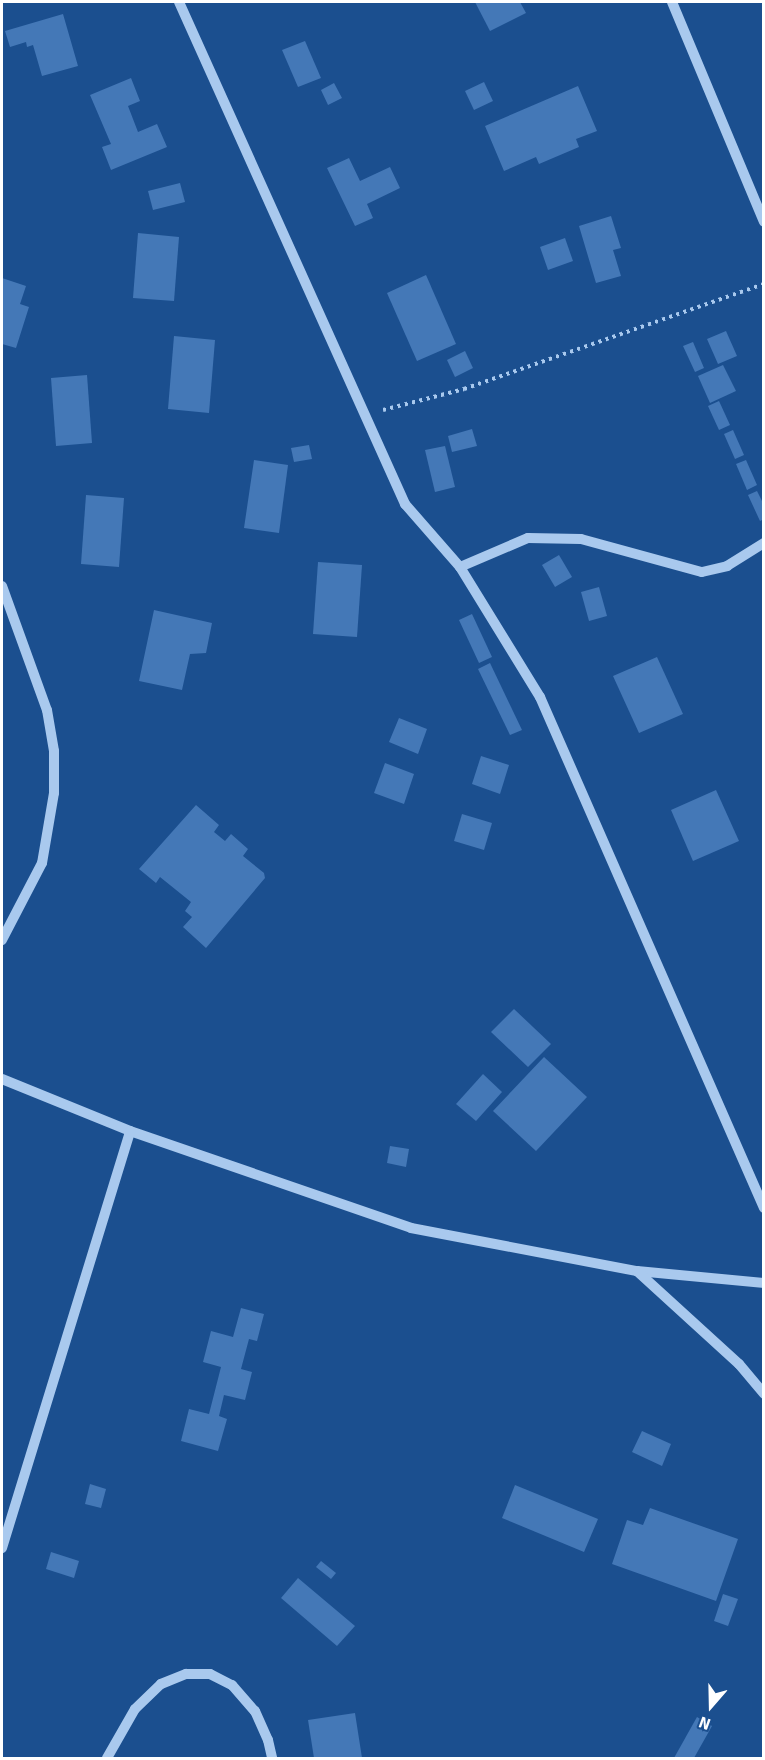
<!DOCTYPE html>
<html>
<head>
<meta charset="utf-8">
<style>
	body { margin:0 }
	#map { position:relative; width:765px; height:1760px; overflow:hidden; background:#1b4f8f; font-family:Signika,sans-serif }
	div>[style] { position:absolute }
	.building>* { inset:0; background:#4478b7 }
	.path>* { height:4px; margin-top:-2px; transform-origin:0; background:repeating-linear-gradient(90deg,#a9c9ee 0 3px,transparent 0 7.5px) }
	.minor>* { height:10px; margin:-5px; padding:0 5px; transform-origin:5px; border-radius:5px; background:#a9c9ee }
	span { translate:-50% -50%; white-space:nowrap; text-align:center; line-height:1.15; -webkit-text-stroke:6px #1b4f8f; paint-order:stroke }
	.frame { position:absolute; inset:0; border:3px solid #fff; pointer-events:none }
	.north { position:absolute; left:681px; top:1676px; width:60px; height:60px; -webkit-text-stroke:4px #1b4f8f; paint-order:stroke; rotate:200deg; font-size:16px; font-weight:700; line-height:24px; text-align:center; color:#fff }
	.north::after { content:''; display:block; margin:auto; width:21px; height:27px; background:#fff; clip-path:polygon(50% 0,100% 100%,50% 72%,0 100%) }
</style>
</head>
<body>
<div id="map">
	<div class="building">
		<div style="clip-path:polygon(475px 2px,520px 2px,526px 13px,490px 31px)"></div>
		<div style="clip-path:polygon(63px 14px,78px 66px,42px 76px,33px 45px,27px 47px,26px 42px,10px 47px,5px 31px)"></div>
		<div style="clip-path:polygon(305px 41px,321px 78px,298px 87px,282px 50px)"></div>
		<div style="clip-path:polygon(131px 78px,140px 101px,128px 106px,138px 132px,157px 124px,167px 147px,111px 170px,102px 147px,111px 144px,90px 95px)"></div>
		<div style="clip-path:polygon(484px 82px,493px 101px,474px 110px,465px 91px)"></div>
		<div style="clip-path:polygon(334px 83px,342px 98px,328px 105px,321px 90px)"></div>
		<div style="clip-path:polygon(578px 86px,597px 131px,576px 139px,579px 147px,539px 164px,536px 157px,504px 171px,485px 126px)"></div>
		<div style="clip-path:polygon(349px 158px,360px 181px,390px 167px,400px 188px,367px 204px,373px 218px,355px 226px,327px 168px)"></div>
		<div style="clip-path:polygon(180px 183px,185px 202px,153px 210px,148px 191px)"></div>
		<div style="clip-path:polygon(611px 216px,621px 248px,613px 250px,621px 276px,596px 283px,579px 226px)"></div>
		<div style="clip-path:polygon(138px 233px,179px 237px,174px 301px,133px 298px)"></div>
		<div style="clip-path:polygon(565px 238px,573px 261px,548px 270px,540px 247px)"></div>
		<div style="clip-path:polygon(426px 275px,456px 344px,417px 361px,387px 293px)"></div>
		<div style="clip-path:polygon(2px 278px,26px 286px,20px 304px,29px 307px,16px 348px,2px 344px)"></div>
		<div style="clip-path:polygon(726px 331px,737px 356px,718px 364px,707px 339px)"></div>
		<div style="clip-path:polygon(174px 336px,215px 340px,209px 413px,168px 409px)"></div>
		<div style="clip-path:polygon(693px 342px,704px 368px,695px 372px,683px 346px)"></div>
		<div style="clip-path:polygon(465px 351px,473px 368px,455px 377px,447px 360px)"></div>
		<div style="clip-path:polygon(723px 365px,736px 391px,710px 403px,698px 376px)"></div>
		<div style="clip-path:polygon(87px 375px,92px 443px,56px 446px,51px 378px)"></div>
		<div style="clip-path:polygon(719px 401px,730px 425px,719px 430px,708px 406px)"></div>
		<div style="clip-path:polygon(472px 429px,477px 446px,452px 452px,448px 436px)"></div>
		<div style="clip-path:polygon(733px 430px,744px 455px,735px 459px,724px 434px)"></div>
		<div style="clip-path:polygon(309px 445px,312px 459px,294px 462px,291px 448px)"></div>
		<div style="clip-path:polygon(445px 446px,455px 487px,435px 492px,425px 450px)"></div>
		<div style="clip-path:polygon(254px 460px,288px 465px,279px 533px,244px 528px)"></div>
		<div style="clip-path:polygon(746px 460px,757px 485px,747px 490px,736px 464px)"></div>
		<div style="clip-path:polygon(757px 491px,764px 505px,764px 519px,760px 521px,748px 495px)"></div>
		<div style="clip-path:polygon(86px 495px,124px 498px,119px 567px,81px 564px)"></div>
		<div style="clip-path:polygon(559px 555px,572px 577px,555px 587px,542px 565px)"></div>
		<div style="clip-path:polygon(318px 562px,362px 565px,357px 637px,313px 634px)"></div>
		<div style="clip-path:polygon(599px 587px,607px 616px,589px 621px,581px 592px)"></div>
		<div style="clip-path:polygon(154px 610px,212px 623px,206px 653px,190px 654px,182px 690px,139px 681px)"></div>
		<div style="clip-path:polygon(472px 614px,492px 657px,479px 663px,459px 620px)"></div>
		<div style="clip-path:polygon(657px 657px,683px 714px,639px 733px,613px 676px)"></div>
		<div style="clip-path:polygon(490px 663px,522px 730px,510px 735px,478px 669px)"></div>
		<div style="clip-path:polygon(399px 718px,427px 729px,418px 754px,389px 742px)"></div>
		<div style="clip-path:polygon(481px 756px,509px 765px,500px 794px,472px 784px)"></div>
		<div style="clip-path:polygon(385px 763px,414px 774px,404px 804px,374px 793px)"></div>
		<div style="clip-path:polygon(716px 790px,739px 841px,693px 861px,671px 810px)"></div>
		<div style="clip-path:polygon(196px 805px,219px 825px,214px 832px,225px 841px,231px 834px,248px 849px,243px 856px,264px 873px,265px 878px,206px 948px,183px 927px,192px 917px,185px 911px,191px 902px,160px 877px,156px 883px,139px 869px)"></div>
		<div style="clip-path:polygon(462px 814px,492px 823px,484px 850px,454px 841px)"></div>
		<div style="clip-path:polygon(514px 1009px,551px 1044px,528px 1067px,491px 1032px)"></div>
		<div style="clip-path:polygon(544px 1057px,587px 1097px,536px 1151px,493px 1111px)"></div>
		<div style="clip-path:polygon(483px 1074px,502px 1092px,476px 1121px,456px 1104px)"></div>
		<div style="clip-path:polygon(390px 1146px,409px 1149px,406px 1167px,387px 1163px)"></div>
		<div style="clip-path:polygon(241px 1308px,264px 1314px,257px 1341px,249px 1339px,241px 1369px,252px 1372px,245px 1400px,224px 1395px,219px 1416px,227px 1419px,218px 1451px,181px 1441px,189px 1409px,209px 1414px,221px 1367px,203px 1362px,211px 1331px,233px 1337px)"></div>
		<div style="clip-path:polygon(642px 1431px,671px 1444px,662px 1466px,632px 1452px)"></div>
		<div style="clip-path:polygon(90px 1484px,106px 1489px,101px 1508px,85px 1504px)"></div>
		<div style="clip-path:polygon(515px 1485px,598px 1519px,584px 1552px,502px 1518px)"></div>
		<div style="clip-path:polygon(650px 1508px,738px 1539px,716px 1601px,612px 1564px,627px 1520px,643px 1525px)"></div>
		<div style="clip-path:polygon(51px 1552px,79px 1561px,74px 1578px,46px 1569px)"></div>
		<div style="clip-path:polygon(321px 1561px,336px 1573px,331px 1579px,316px 1567px)"></div>
		<div style="clip-path:polygon(298px 1578px,355px 1626px,337px 1646px,281px 1598px)"></div>
		<div style="clip-path:polygon(723px 1594px,738px 1599px,728px 1626px,714px 1621px)"></div>
		<div style="clip-path:polygon(355px 1713px,362px 1758px,314px 1758px,308px 1720px)"></div>
		<div style="clip-path:polygon(697px 1717px,712px 1726px,694px 1758px,674px 1758px)"></div>
	</div>
	<div class="path">
		<div style="left:383px;top:410px;width:84px;rotate:-14.5deg"></div>
		<div style="left:464px;top:389px;width:318px;rotate:-19.3deg"></div>
	</div>
	<div class="minor">
		<div style="left:179px;top:2px;width:551px;rotate:65.76deg"></div>
		<div style="left:405px;top:504px;width:84px;rotate:48.9deg"></div>
		<div style="left:460px;top:567px;width:153px;rotate:58.4deg"></div>
		<div style="left:540px;top:697px;width:558px;rotate:66.33deg"></div>
		<div style="left:672px;top:2px;width:238px;rotate:67.3deg"></div>
		<div style="left:460px;top:567px;width:74px;rotate:-23.1deg"></div>
		<div style="left:528px;top:538px;width:53px;rotate:1.1deg"></div>
		<div style="left:581px;top:539px;width:125px;rotate:15.3deg"></div>
		<div style="left:702px;top:572px;width:26px;rotate:-13deg"></div>
		<div style="left:727px;top:566px;width:44px;rotate:-31.9deg"></div>
		<div style="left:2px;top:586px;width:132px;rotate:70.1deg"></div>
		<div style="left:47px;top:710px;width:42px;rotate:80.3deg"></div>
		<div style="left:54px;top:751px;width:42px;rotate:90deg"></div>
		<div style="left:54px;top:793px;width:71px;rotate:99.7deg"></div>
		<div style="left:42px;top:863px;width:87px;rotate:117.5deg"></div>
		<div style="left:2px;top:1079px;width:138px;rotate:22.1deg"></div>
		<div style="left:130px;top:1131px;width:297px;rotate:19deg"></div>
		<div style="left:411px;top:1228px;width:230px;rotate:10.8deg"></div>
		<div style="left:637px;top:1271px;width:128px;rotate:5.4deg"></div>
		<div style="left:637px;top:1271px;width:138px;rotate:42.4deg"></div>
		<div style="left:739px;top:1364px;width:39px;rotate:50deg"></div>
		<div style="left:2px;top:1548px;width:436px;rotate:-72.9deg"></div>
		<div style="left:107px;top:1758px;width:56px;rotate:-60.3deg"></div>
		<div style="left:135px;top:1709px;width:36px;rotate:-44deg"></div>
		<div style="left:161px;top:1684px;width:27px;rotate:-22deg"></div>
		<div style="left:186px;top:1674px;width:24px"></div>
		<div style="left:210px;top:1674px;width:25px;rotate:27deg"></div>
		<div style="left:232px;top:1685px;width:35px;rotate:49deg"></div>
		<div style="left:255px;top:1711px;width:32px;rotate:66deg"></div>
		<div style="left:268px;top:1740px;width:18px;rotate:77deg"></div>
	</div>
	<div class="frame"></div>
	<div class="north">N</div>
</div>
</body>
</html>
